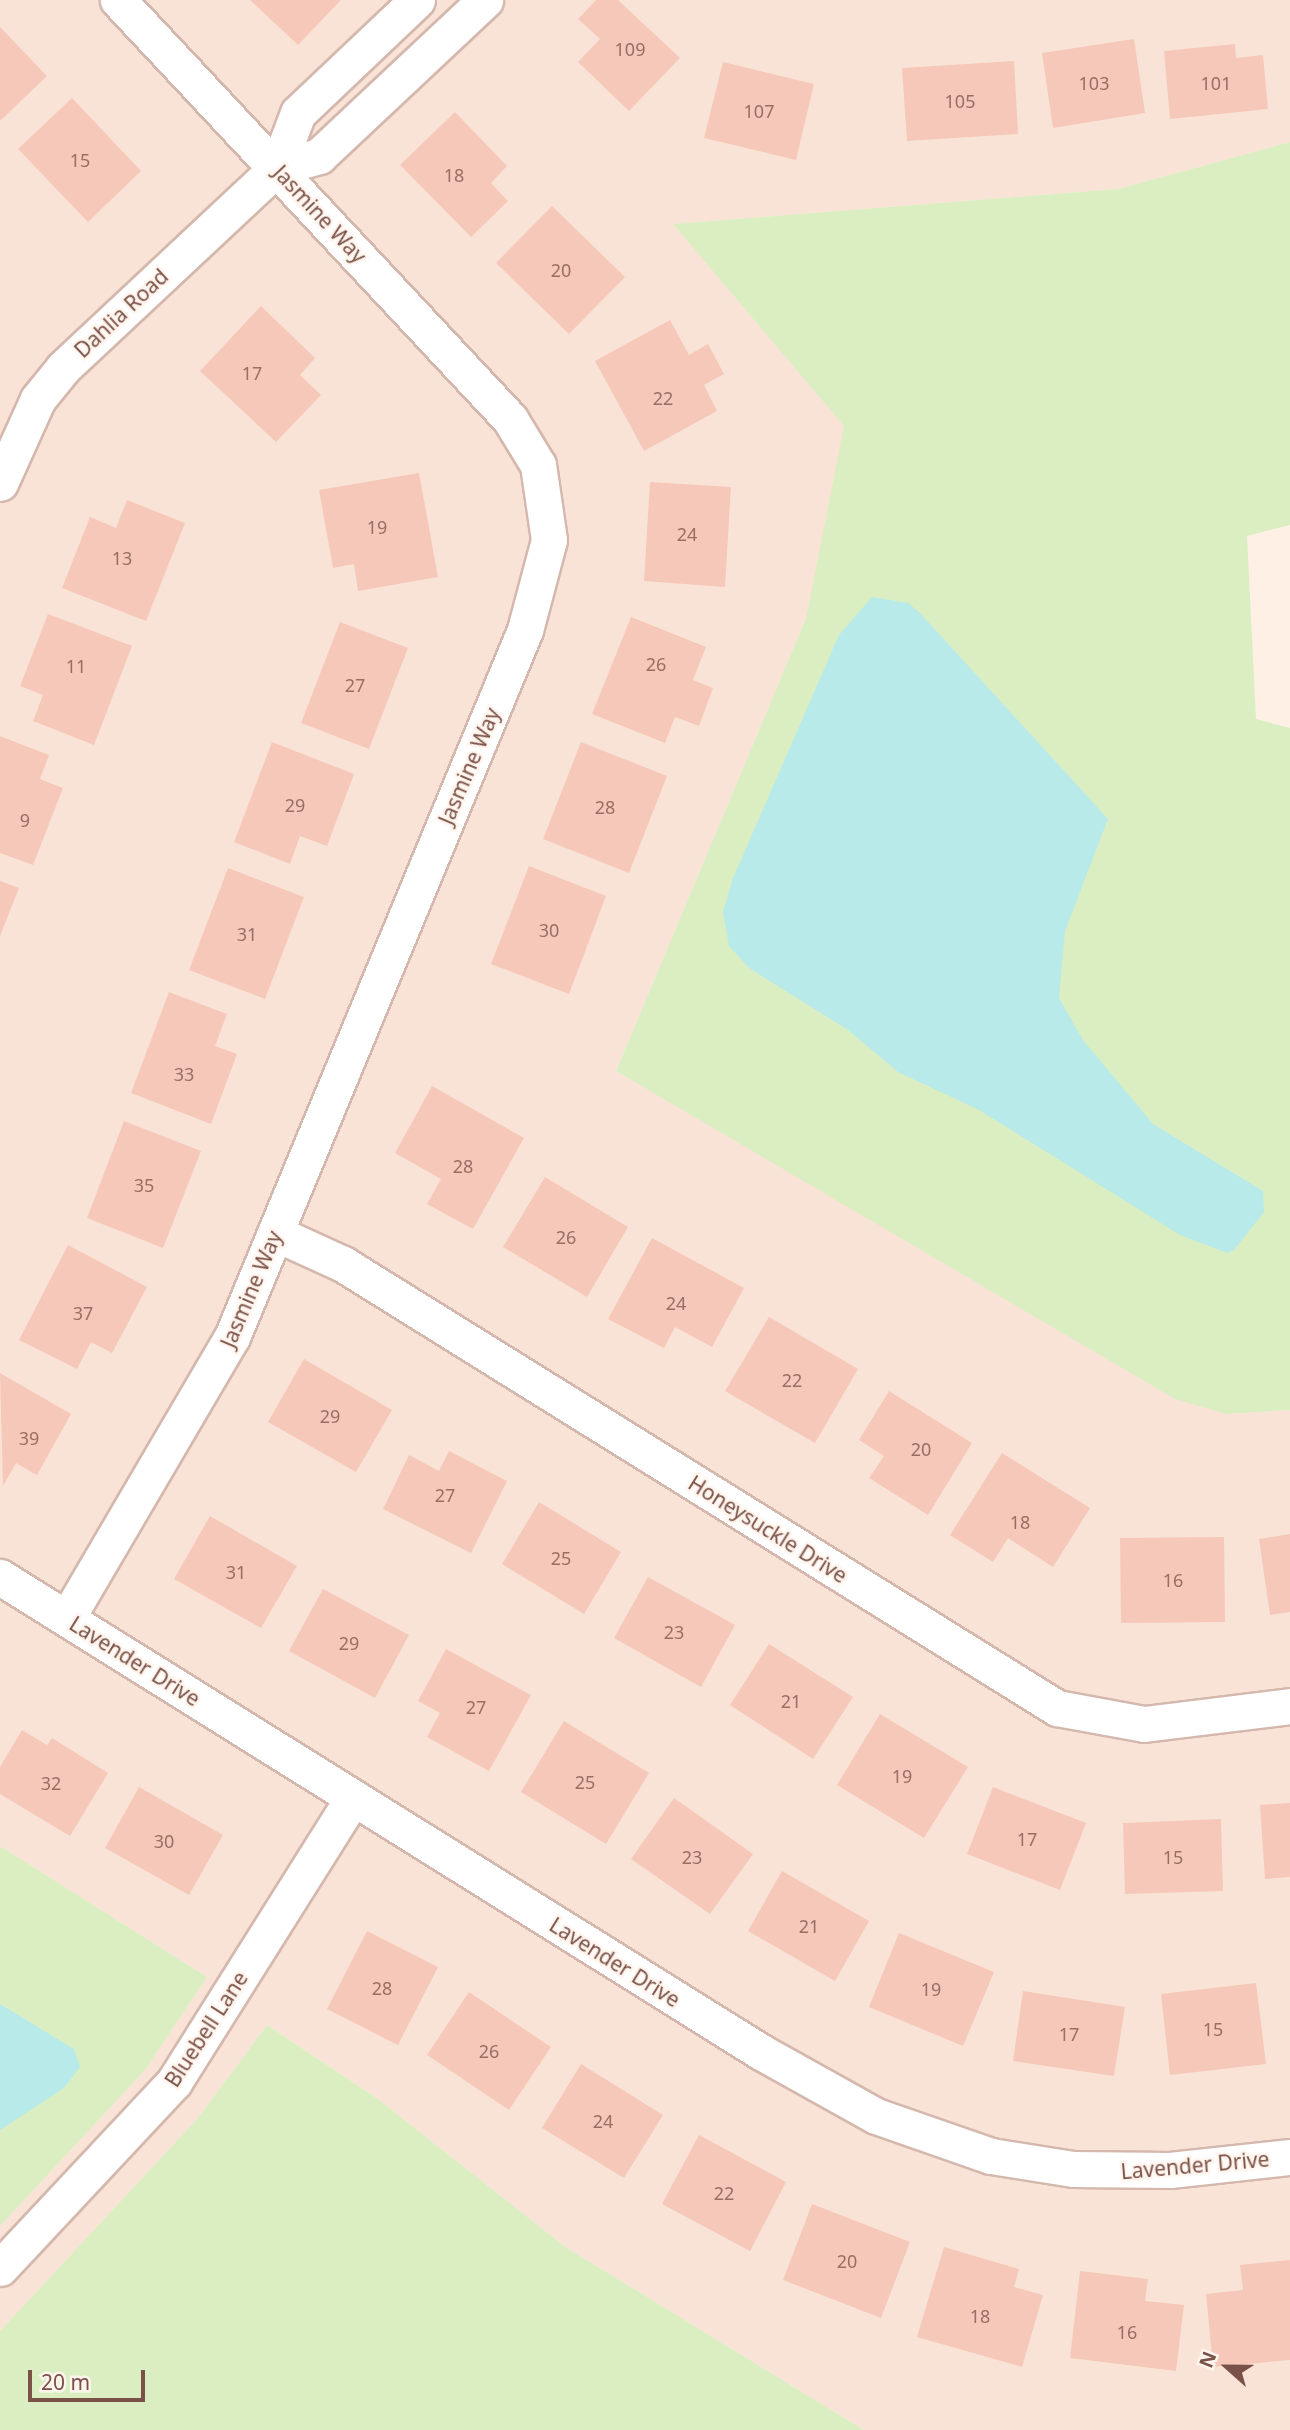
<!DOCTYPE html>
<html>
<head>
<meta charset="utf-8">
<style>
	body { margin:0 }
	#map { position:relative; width:1290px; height:2430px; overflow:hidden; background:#fef0e5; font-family:"Noto Sans",sans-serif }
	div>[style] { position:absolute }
	.residential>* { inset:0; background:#f9e3d6 }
	.green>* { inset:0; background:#dbeec2 }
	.water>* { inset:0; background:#b8eae9 }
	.building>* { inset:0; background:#f6c8ba }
	.roads { filter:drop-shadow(2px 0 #d4b8ad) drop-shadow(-2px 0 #d4b8ad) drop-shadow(0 2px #d4b8ad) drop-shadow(0 -2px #d4b8ad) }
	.minor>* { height:35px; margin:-17.5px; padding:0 17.5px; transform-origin:17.5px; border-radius:17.5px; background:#fff }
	span { translate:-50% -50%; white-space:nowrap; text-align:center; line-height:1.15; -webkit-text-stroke:5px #fff5ee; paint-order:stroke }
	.number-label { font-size:18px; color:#996f64 }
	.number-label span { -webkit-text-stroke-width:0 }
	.street-label { font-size:21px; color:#7a5147 }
	.north { position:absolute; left:1192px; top:2332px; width:70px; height:70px; -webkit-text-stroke:5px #fff5ee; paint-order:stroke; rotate:291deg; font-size:19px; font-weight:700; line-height:28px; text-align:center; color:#7a5147 }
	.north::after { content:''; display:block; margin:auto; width:24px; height:32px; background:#7a5147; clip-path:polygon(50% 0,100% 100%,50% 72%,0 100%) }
	.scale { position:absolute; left:28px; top:2370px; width:117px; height:32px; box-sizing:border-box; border:4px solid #7a5147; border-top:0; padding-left:9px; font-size:21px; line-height:24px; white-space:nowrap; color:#7a5147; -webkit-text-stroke:5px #fff5ee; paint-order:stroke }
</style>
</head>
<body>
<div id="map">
	<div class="residential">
		<div style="clip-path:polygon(0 0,1290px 0,1290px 142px,1118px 189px,673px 224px,845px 426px,806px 618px,616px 1071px,1226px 1414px,1290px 1410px,1290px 2430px,864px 2430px,564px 2246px,378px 2099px,267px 2025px,197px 2119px,0 2331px,0 2226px,145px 2070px,207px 1977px,0 1846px)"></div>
	</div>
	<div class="green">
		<div style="clip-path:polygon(1290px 142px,1290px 525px,1247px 536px,1256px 719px,1290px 728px,1290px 1410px,1226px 1414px,1175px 1399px,616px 1071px,806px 618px,844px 426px,673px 224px,1118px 189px)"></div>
		<div style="clip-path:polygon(0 1846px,207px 1977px,145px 2070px,0 2226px)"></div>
		<div style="clip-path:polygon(267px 2025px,378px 2099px,564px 2246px,864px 2430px,0 2430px,0 2331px,197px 2119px)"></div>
	</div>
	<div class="water">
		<div style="clip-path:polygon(872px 597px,908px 603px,920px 613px,1108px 819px,1065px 931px,1059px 998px,1083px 1040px,1153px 1124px,1263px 1191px,1264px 1212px,1234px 1250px,1227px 1253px,1180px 1235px,979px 1110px,898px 1072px,848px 1030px,749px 968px,729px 946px,723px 912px,733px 878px,839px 635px)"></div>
		<div style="clip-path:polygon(0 2004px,74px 2049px,80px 2067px,64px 2088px,0 2130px)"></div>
	</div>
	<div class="building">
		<div style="clip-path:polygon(250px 0,341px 0,298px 45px)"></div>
		<div style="clip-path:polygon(596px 0,618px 0,680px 58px,629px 111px,578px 62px,600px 39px,578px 19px)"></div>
		<div style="clip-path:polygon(0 27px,47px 76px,0 121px)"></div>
		<div style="clip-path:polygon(1134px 39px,1145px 113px,1053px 128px,1042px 53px)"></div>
		<div style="clip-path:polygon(1235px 44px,1236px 58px,1263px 55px,1268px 109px,1170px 119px,1164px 51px)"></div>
		<div style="clip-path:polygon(1014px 61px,1018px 134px,907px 141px,902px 68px)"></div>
		<div style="clip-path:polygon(723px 62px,814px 84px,796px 160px,704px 138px)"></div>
		<div style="clip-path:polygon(72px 98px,141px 171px,88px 222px,18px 149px)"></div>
		<div style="clip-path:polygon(455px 112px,507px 166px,491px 183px,508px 201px,471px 237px,400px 165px)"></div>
		<div style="clip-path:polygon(552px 206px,625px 277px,569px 334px,496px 263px)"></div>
		<div style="clip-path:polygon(261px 306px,315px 358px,300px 375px,321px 395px,276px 442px,200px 371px)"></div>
		<div style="clip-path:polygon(670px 320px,689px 355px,708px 344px,724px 374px,704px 385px,717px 411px,644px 451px,595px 361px)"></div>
		<div style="clip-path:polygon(419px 473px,438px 577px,358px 591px,354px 564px,333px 568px,319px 490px)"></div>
		<div style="clip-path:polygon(650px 482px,731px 487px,725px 587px,644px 581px)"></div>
		<div style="clip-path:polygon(127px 500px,185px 523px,146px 621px,62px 588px,90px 517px,116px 528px)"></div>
		<div style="clip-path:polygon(48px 614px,132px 646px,94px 745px,33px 721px,43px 695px,20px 686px)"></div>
		<div style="clip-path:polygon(631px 617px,706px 647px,693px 680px,713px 688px,699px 726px,675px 717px,665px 743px,592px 714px)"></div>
		<div style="clip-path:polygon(340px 622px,408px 648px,369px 749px,301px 723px)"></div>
		<div style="clip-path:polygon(0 736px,49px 755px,40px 779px,63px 788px,33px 865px,0 853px)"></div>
		<div style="clip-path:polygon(272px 742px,354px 774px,327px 846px,300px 836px,290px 864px,234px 842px)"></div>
		<div style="clip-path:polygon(581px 742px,667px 776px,629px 873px,543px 839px)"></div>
		<div style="clip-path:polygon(529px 866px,606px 896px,569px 994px,491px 964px)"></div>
		<div style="clip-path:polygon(228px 868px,304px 897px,265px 999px,189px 970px)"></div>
		<div style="clip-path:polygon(0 881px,19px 888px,0 936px)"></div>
		<div style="clip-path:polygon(169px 992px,227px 1014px,215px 1046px,237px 1054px,211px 1124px,131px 1093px)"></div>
		<div style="clip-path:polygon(432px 1086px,524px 1138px,473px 1229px,427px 1204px,441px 1179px,395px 1153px)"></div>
		<div style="clip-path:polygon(124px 1121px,201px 1151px,163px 1248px,87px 1218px)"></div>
		<div style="clip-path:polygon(545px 1177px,628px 1227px,587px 1297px,503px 1247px)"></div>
		<div style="clip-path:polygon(652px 1238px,744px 1288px,712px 1347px,675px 1327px,664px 1348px,608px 1319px)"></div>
		<div style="clip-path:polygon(68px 1245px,147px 1287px,112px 1353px,91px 1342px,77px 1369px,19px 1340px)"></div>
		<div style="clip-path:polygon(769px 1317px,858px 1369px,815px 1443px,725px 1391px)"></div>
		<div style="clip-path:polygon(304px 1359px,392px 1410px,356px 1472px,268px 1422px)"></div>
		<div style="clip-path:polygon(0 1373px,71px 1414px,37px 1475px,16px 1463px,3px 1486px)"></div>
		<div style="clip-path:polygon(889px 1391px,972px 1443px,928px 1515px,869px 1478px,884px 1456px,859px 1440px)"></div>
		<div style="clip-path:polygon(449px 1451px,507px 1481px,471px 1553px,383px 1509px,409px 1455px,439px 1471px)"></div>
		<div style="clip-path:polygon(1002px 1453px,1090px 1508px,1053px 1567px,1008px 1538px,993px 1562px,950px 1535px)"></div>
		<div style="clip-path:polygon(539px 1502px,621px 1552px,584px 1614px,502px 1564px)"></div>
		<div style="clip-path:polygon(210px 1516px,297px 1566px,261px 1628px,174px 1579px)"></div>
		<div style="clip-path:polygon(1290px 1534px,1290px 1612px,1270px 1615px,1259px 1539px)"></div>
		<div style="clip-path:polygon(1224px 1537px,1225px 1622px,1121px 1623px,1120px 1538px)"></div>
		<div style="clip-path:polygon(648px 1577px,735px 1625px,701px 1687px,614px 1638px)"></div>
		<div style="clip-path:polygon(323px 1589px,409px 1635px,375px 1698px,289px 1651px)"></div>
		<div style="clip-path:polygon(769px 1644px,853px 1697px,813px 1759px,730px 1705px)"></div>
		<div style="clip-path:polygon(446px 1649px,531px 1695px,489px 1771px,427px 1737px,440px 1713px,418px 1701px)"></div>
		<div style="clip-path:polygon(880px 1714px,968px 1767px,924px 1838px,837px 1785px)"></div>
		<div style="clip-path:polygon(564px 1721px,649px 1773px,606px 1844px,521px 1792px)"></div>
		<div style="clip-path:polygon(22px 1730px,47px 1745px,52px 1738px,108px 1773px,70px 1836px,0 1794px,0 1767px)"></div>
		<div style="clip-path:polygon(139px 1787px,223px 1835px,189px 1895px,105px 1848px)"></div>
		<div style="clip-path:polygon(993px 1787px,1086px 1823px,1060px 1890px,967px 1854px)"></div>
		<div style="clip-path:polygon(674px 1798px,753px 1854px,710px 1914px,631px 1859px)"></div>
		<div style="clip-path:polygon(1290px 1803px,1290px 1877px,1265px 1879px,1260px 1805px)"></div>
		<div style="clip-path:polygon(1221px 1819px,1223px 1891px,1125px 1894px,1123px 1823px)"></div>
		<div style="clip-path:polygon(782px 1871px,869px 1921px,835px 1981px,748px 1931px)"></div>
		<div style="clip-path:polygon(367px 1931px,438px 1967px,398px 2045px,327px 2009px)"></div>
		<div style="clip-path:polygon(899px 1933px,994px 1972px,963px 2046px,869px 2007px)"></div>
		<div style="clip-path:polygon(1256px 1983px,1266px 2064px,1170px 2075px,1161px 1994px)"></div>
		<div style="clip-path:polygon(1023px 1991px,1125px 2007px,1114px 2076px,1013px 2061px)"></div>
		<div style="clip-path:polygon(469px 1992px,551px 2047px,509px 2110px,427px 2055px)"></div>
		<div style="clip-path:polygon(581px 2064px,663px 2115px,624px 2178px,542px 2128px)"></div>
		<div style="clip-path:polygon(699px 2135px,786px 2182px,750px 2251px,662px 2204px)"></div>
		<div style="clip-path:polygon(812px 2204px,910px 2242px,881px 2318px,783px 2280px)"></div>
		<div style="clip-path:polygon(944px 2247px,1019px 2269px,1014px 2287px,1043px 2295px,1022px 2367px,917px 2337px)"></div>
		<div style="clip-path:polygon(1290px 2260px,1290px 2360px,1213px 2367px,1206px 2294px,1243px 2290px,1240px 2265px)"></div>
		<div style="clip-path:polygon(1080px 2271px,1148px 2279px,1145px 2301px,1184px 2305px,1176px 2371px,1070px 2358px)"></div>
	</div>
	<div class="roads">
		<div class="minor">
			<div style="left:277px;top:168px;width:59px;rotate:-69.1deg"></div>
			<div style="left:298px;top:113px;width:164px;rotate:-43.5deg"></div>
			<div style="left:0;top:483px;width:92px;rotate:-65.7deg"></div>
			<div style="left:38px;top:399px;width:40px;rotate:-51deg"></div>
			<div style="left:63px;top:368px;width:293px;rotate:-43.1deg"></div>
			<div style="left:277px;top:168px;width:44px;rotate:-15.9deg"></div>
			<div style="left:319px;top:156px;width:228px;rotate:-43.2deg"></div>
			<div style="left:275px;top:1233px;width:75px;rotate:24.5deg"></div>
			<div style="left:343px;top:1264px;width:841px;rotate:31.88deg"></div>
			<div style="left:1057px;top:1708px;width:88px;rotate:10.4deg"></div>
			<div style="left:1144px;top:1724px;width:147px;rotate:-7deg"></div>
			<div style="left:0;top:1577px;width:897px;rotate:31.97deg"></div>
			<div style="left:761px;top:2052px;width:132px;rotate:29.1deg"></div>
			<div style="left:876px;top:2116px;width:122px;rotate:19.2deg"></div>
			<div style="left:991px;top:2156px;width:83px;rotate:9deg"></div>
			<div style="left:1073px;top:2169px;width:97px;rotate:0.6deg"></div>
			<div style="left:1170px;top:2170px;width:121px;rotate:-6.2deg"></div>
			<div style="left:67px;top:1618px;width:326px;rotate:-59.6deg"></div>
			<div style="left:232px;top:1337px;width:765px;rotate:-67.49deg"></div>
			<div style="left:525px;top:630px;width:93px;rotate:-75.1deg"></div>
			<div style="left:549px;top:540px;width:76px;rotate:-98.3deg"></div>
			<div style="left:538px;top:465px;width:54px;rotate:-121.3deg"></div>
			<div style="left:510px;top:419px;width:574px;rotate:-133.09deg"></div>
			<div style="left:0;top:2268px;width:255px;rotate:-46.9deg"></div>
			<div style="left:174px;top:2082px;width:336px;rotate:-57.8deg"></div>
		</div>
	</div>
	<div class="number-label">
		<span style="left:630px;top:49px">109</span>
		<span style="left:1094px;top:83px">103</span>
		<span style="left:1216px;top:83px">101</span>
		<span style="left:960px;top:101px">105</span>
		<span style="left:759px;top:111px">107</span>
		<span style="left:80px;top:160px">15</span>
		<span style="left:454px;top:175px">18</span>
		<span style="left:561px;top:270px">20</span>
		<span style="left:252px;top:373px">17</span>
		<span style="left:663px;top:398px">22</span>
		<span style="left:377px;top:527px">19</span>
		<span style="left:687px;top:534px">24</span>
		<span style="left:122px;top:558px">13</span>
		<span style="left:656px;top:664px">26</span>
		<span style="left:76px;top:666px">11</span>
		<span style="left:355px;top:685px">27</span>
		<span style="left:295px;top:805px">29</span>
		<span style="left:605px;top:807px">28</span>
		<span style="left:25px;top:820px">9</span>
		<span style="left:549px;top:930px">30</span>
		<span style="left:247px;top:934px">31</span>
		<span style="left:184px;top:1074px">33</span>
		<span style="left:463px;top:1166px">28</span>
		<span style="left:144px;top:1185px">35</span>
		<span style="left:566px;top:1237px">26</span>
		<span style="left:676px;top:1303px">24</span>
		<span style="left:83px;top:1313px">37</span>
		<span style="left:792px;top:1380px">22</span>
		<span style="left:330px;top:1416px">29</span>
		<span style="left:29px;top:1438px">39</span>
		<span style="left:921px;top:1449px">20</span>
		<span style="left:445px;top:1495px">27</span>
		<span style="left:1020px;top:1522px">18</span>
		<span style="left:561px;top:1558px">25</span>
		<span style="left:236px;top:1572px">31</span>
		<span style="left:1173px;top:1580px">16</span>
		<span style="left:674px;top:1632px">23</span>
		<span style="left:349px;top:1643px">29</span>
		<span style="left:791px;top:1701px">21</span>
		<span style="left:476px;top:1707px">27</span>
		<span style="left:902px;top:1776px">19</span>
		<span style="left:585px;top:1782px">25</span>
		<span style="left:51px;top:1783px">32</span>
		<span style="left:1027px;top:1839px">17</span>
		<span style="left:164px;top:1841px">30</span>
		<span style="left:692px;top:1857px">23</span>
		<span style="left:1173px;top:1857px">15</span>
		<span style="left:809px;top:1926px">21</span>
		<span style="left:382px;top:1988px">28</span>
		<span style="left:931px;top:1989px">19</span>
		<span style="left:1213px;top:2029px">15</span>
		<span style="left:1069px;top:2034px">17</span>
		<span style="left:489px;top:2051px">26</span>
		<span style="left:603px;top:2121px">24</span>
		<span style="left:724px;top:2193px">22</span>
		<span style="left:847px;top:2261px">20</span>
		<span style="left:980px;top:2316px">18</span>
		<span style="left:1127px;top:2332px">16</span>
	</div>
	<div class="street-label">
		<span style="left:320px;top:214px;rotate:47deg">Jasmine Way</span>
		<span style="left:121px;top:313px;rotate:-43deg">Dahlia Road</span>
		<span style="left:469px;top:766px;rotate:-67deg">Jasmine Way</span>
		<span style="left:251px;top:1289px;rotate:-67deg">Jasmine Way</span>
		<span style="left:768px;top:1529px;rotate:32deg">Honeysuckle Drive</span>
		<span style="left:135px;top:1661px;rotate:32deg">Lavender Drive</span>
		<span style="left:615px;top:1962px;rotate:32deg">Lavender Drive</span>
		<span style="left:206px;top:2029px;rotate:-57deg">Bluebell Lane</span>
		<span style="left:1195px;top:2165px;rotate:-5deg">Lavender Drive</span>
	</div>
	<div class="north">N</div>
	<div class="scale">20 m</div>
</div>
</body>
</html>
